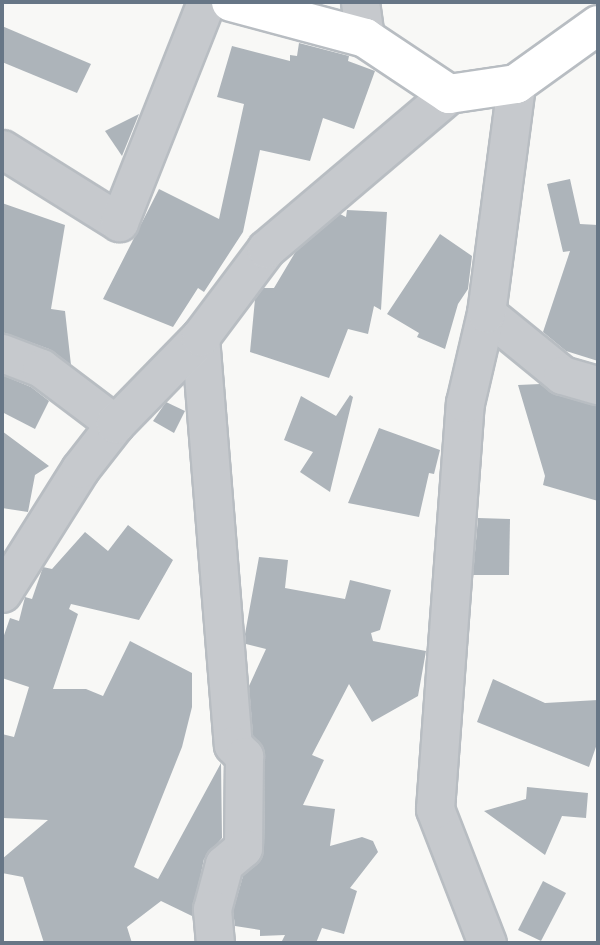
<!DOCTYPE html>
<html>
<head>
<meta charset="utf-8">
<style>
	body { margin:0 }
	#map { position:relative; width:600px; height:945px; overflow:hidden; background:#f8f8f6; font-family:"IBM Plex Sans",sans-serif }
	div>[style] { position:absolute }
	.building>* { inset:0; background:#adb4ba }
	.roads { filter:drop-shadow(2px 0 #b8bdc2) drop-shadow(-2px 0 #b8bdc2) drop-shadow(0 2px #b8bdc2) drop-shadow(0 -2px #b8bdc2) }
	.street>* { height:37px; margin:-18.5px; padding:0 18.5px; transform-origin:18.5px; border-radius:18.5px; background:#c6c9cd }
	.secondary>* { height:38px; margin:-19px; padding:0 19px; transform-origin:19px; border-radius:19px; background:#fff }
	span { translate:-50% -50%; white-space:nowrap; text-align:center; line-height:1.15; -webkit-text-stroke:7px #fff; paint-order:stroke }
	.frame { position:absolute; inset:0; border:4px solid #677686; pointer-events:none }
</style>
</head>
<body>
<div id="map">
	<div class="building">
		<div style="clip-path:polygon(2px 26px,91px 64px,77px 93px,2px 62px)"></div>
		<div style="clip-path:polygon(299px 43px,349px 56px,348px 61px,375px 71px,354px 129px,323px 118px,310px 161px,260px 150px,243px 232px,204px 292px,198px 288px,173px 327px,103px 299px,159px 189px,219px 219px,244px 104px,217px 97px,232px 46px,290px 61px,290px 55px,297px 56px)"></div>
		<div style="clip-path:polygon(139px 114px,122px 156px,105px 131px)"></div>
		<div style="clip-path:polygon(570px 179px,580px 224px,598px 225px,598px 361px,566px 351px,543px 332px,570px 251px,563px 252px,547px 184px)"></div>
		<div style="clip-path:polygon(2px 203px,65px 225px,51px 309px,65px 311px,71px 365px,49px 349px,2px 332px)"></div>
		<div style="clip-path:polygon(347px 210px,387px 212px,381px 310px,374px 306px,368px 334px,348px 329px,329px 378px,250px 352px,255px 299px,263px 288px,274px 288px,296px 251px,340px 214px,346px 217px)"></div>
		<div style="clip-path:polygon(440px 234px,472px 256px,468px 289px,458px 304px,445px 349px,417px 337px,419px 333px,387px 314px)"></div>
		<div style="clip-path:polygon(2px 375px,31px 387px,49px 401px,35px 429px,2px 412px)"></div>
		<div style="clip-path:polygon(540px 384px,556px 395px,598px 405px,598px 501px,543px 485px,545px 476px,518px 385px)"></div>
		<div style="clip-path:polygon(350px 395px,353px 397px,330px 492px,300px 472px,313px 452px,284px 440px,301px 396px,336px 416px)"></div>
		<div style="clip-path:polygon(166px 402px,185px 411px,174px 433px,153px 421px)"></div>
		<div style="clip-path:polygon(379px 428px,440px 450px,434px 474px,429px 473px,419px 517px,348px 503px)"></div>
		<div style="clip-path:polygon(2px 431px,49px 466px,35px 475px,28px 512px,2px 508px)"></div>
		<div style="clip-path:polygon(478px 518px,510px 519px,509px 575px,473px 575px)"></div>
		<div style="clip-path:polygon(128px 525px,173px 560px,139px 620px,71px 604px,69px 609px,78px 614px,53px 689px,86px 689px,103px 696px,130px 641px,192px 673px,192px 707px,182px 747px,134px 867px,158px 879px,221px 763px,222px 838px,204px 859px,192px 916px,161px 901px,127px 927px,132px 943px,44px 943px,23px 877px,2px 873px,2px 859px,48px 820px,3px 818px,2px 734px,14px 737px,29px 687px,2px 678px,2px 641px,10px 618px,19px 621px,25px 597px,32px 599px,43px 567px,52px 569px,85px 532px,108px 551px)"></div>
		<div style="clip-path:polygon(259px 557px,288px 560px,285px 588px,345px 599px,350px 580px,391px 590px,380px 630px,371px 633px,373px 641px,426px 651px,418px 696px,372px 722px,349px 684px,312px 755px,324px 760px,303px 805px,335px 809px,330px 846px,362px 837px,373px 841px,378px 852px,350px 888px,357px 891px,344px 934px,322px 928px,316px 943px,281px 943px,285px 935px,260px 936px,260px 930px,235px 926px,233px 911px,243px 876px,257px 864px,264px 848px,265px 756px,253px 736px,249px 686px,266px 649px,246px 644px,245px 634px)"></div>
		<div style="clip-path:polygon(493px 679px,545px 703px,598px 700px,598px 741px,589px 767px,477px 722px)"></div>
		<div style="clip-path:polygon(527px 787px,588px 793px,586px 818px,562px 816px,545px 855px,484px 811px,526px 799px)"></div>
		<div style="clip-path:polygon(543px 881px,566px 893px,541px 941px,518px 930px)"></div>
	</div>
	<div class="roads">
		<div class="street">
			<div style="left:360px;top:2px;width:36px;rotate:82deg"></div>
			<div style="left:2px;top:149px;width:138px;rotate:32deg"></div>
			<div style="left:119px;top:222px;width:237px;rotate:-68.4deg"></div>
			<div style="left:486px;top:313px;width:98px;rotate:39.2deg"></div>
			<div style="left:562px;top:375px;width:37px;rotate:16deg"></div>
			<div style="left:200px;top:337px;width:409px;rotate:85.4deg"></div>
			<div style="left:233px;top:745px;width:16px;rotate:45deg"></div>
			<div style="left:244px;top:756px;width:92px;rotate:90.6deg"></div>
			<div style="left:243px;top:848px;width:25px;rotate:140deg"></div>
			<div style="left:224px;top:864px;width:47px;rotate:104.9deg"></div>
			<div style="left:212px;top:909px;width:34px;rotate:85deg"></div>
			<div style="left:2px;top:353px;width:42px;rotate:21deg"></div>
			<div style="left:41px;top:368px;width:93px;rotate:37.1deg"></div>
			<div style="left:2px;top:593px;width:146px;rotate:-57.8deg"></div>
			<div style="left:80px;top:469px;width:57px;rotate:-52.1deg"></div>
			<div style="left:115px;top:424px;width:122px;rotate:-45.7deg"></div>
			<div style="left:200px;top:337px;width:110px;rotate:-53.1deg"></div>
			<div style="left:266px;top:249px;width:240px;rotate:-40.3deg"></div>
			<div style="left:487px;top:943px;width:144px;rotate:-111.2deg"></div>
			<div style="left:435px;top:809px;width:407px;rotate:-85.8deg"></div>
			<div style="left:465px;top:403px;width:92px;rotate:-76.9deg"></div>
			<div style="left:486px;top:313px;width:231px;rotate:-82.5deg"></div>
		</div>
		<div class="secondary">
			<div style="left:231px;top:2px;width:139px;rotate:15deg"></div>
			<div style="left:365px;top:38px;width:101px;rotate:33.7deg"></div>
			<div style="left:449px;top:94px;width:68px;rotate:-8.5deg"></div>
			<div style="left:516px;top:84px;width:101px;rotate:-35.7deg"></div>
		</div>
	</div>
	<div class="frame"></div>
</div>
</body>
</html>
